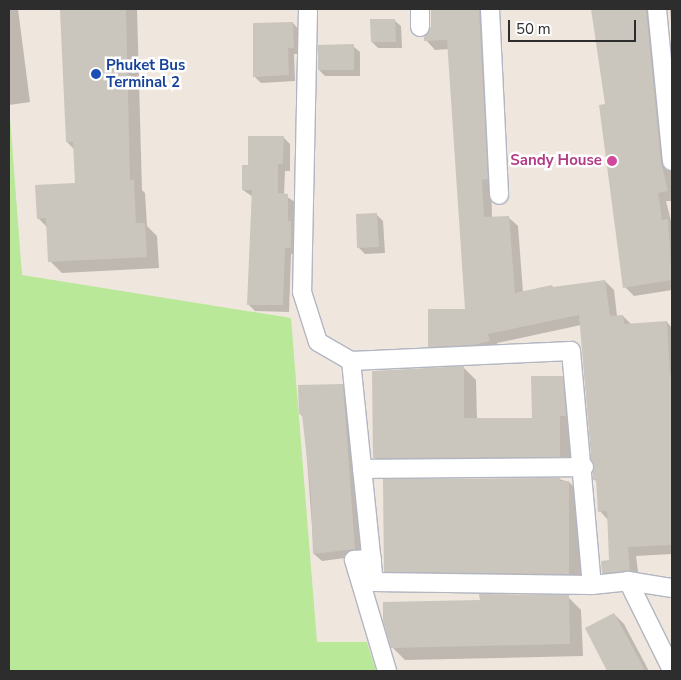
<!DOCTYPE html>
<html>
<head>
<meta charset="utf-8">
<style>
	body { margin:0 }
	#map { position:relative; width:681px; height:680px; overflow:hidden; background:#efe6de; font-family:"Nunito Sans",sans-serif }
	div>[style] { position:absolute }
	.green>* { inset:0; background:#b9e898 }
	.shadow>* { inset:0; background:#0003 }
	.building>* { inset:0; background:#cac5bd }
	.roads { filter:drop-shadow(1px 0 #b2b6c1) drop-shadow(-1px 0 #b2b6c1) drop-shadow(0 1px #b2b6c1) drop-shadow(0 -1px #b2b6c1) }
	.minor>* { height:18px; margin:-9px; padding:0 9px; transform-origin:9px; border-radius:9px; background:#fff }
	.dots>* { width:14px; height:14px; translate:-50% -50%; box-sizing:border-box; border:2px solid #fff; border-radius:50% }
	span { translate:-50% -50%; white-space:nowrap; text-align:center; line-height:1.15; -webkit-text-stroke:5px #fff; paint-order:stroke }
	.transit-label { font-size:15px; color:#164399; font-weight:700 }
	.left { translate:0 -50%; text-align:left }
	.hotel-label { font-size:15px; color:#b23c85; font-weight:700 }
	.right { translate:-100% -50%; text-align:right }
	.frame { position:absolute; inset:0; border:10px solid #2d2d2d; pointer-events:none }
	.scale { position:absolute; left:508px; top:20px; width:128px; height:22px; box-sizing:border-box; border:2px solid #2d2d2d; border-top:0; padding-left:6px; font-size:15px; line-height:18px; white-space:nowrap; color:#2d2d2d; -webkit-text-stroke:4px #fff; paint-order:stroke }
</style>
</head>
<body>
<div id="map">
	<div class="green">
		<div style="clip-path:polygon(9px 104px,22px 275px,291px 318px,317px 642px,367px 642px,376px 671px,9px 671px)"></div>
	</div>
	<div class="shadow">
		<div style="clip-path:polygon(9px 9px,18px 9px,30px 102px,9px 105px)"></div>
		<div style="clip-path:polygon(61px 9px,137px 9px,142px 190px,145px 193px,147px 226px,157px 236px,159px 268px,62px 273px,50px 261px,48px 228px,38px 218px,76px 184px,74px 149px,67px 142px)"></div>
		<div style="clip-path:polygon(450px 9px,487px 9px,492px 218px,508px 217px,518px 226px,523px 292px,605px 281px,614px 290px,617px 316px,623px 316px,632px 325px,667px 322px,672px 328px,672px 554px,636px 556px,639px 579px,612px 582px,603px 573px,610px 561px,608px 520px,600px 511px,598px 483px,594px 479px,581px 325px,497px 343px,498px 350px,438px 356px,429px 346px,466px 311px,449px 49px,435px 50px,426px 40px)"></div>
		<div style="clip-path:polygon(592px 9px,646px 9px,655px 19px,656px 48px,672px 170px,672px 201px,666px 201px,672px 225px,672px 290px,634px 296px,625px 287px,607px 105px)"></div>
		<div style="clip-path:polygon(670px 9px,672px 9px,672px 35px)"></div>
		<div style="clip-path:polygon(394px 20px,401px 26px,402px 48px,378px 48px,372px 42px)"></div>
		<div style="clip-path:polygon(293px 23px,299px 30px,300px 54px,294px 54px,295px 81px,261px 83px,254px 76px)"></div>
		<div style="clip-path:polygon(353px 46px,360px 52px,360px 76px,325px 76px,319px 70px)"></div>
		<div style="clip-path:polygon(283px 137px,290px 144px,290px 171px,285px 171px,284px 195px,295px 202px,294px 226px,297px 230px,297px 254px,291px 254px,289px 312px,255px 311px,248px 304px,253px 197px,243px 190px,249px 166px)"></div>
		<div style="clip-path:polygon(377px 215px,383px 221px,385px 253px,365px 254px,359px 248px)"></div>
		<div style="clip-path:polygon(464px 368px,476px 380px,477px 419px,533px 419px,562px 377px,575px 390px,572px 469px,387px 470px,375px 458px)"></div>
		<div style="clip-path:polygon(342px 386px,349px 393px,361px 556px,322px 561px,314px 554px,304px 418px,300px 414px)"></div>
		<div style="clip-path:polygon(559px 479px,569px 482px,582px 495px,582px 587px,398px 584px,385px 571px)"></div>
		<div style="clip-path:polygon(568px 597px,581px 610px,583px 656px,405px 660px,392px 647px,481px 601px)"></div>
		<div style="clip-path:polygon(614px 614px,624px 624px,649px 671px,609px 671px,586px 629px)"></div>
	</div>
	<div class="building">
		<div style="clip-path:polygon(60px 9px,126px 9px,130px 180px,134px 180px,136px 223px,145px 223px,147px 257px,48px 262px,46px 218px,37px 219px,35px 185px,75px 183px,73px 142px,66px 142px)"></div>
		<div style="clip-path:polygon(479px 9px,488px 179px,482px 180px,484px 217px,509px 216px,515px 293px,552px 285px,553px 287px,605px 280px,610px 316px,623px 315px,624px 324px,667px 321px,670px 375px,672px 375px,672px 545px,628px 547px,630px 571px,602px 573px,601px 561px,609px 560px,607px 511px,598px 512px,596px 479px,593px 480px,579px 315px,488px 334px,490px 341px,473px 345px,428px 347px,428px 309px,465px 309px,447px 40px,424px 41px,424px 37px,431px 27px,431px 10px)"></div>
		<div style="clip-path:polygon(591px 9px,646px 9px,661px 162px,668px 191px,658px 193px,662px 220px,668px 219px,672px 280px,623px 288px,599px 105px,605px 104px)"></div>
		<div style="clip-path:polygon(370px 19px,395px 19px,396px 42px,371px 42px)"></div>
		<div style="clip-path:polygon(293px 22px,294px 48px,288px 48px,289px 75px,253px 77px,253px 23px)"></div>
		<div style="clip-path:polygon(354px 44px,354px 70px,318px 70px,318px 45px)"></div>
		<div style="clip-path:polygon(248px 136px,284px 136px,283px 164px,278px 164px,278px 193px,288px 194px,288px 221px,291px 221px,291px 248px,285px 248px,283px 305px,247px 305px,252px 190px,242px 190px,242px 165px,248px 165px)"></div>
		<div style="clip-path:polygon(377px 213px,379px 247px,357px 248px,356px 214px)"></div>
		<div style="clip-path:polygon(464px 366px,464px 418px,532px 418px,531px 376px,563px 376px,566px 416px,560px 416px,560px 457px,373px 458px,372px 371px)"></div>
		<div style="clip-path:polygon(343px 384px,355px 549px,313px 554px,311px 496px,302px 414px,299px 414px,298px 385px)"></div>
		<div style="clip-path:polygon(560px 478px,560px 481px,569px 481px,569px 574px,384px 572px,383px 479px)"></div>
		<div style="clip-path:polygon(479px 594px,569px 595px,570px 644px,391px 648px,383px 621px,383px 602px,480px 600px)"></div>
		<div style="clip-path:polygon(614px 613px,640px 661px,645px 671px,607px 671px,585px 628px)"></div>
	</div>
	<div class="roads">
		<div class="minor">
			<div style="left:308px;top:9px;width:283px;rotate:91.2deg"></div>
			<div style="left:302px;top:292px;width:52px;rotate:72.3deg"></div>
			<div style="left:318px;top:342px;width:38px;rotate:30deg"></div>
			<div style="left:351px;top:361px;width:220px;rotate:-2.6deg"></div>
			<div style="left:571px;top:351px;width:235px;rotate:84.9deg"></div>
			<div style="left:420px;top:9px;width:18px;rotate:90deg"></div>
			<div style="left:490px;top:9px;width:186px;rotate:87.2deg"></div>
			<div style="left:657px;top:9px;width:153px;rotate:84.4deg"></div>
			<div style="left:351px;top:361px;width:222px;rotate:84.1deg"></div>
			<div style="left:374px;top:582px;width:218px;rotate:0.8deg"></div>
			<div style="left:592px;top:585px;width:36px;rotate:-6deg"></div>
			<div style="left:628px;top:581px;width:45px;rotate:9deg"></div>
			<div style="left:362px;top:469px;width:222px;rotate:-0.5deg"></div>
			<div style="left:372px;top:559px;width:18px;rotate:177deg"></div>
			<div style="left:354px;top:560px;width:116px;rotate:73.4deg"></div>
			<div style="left:628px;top:581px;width:99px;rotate:63.7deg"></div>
		</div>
	</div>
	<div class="dots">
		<div style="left:96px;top:74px;background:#1a4fb4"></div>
		<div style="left:612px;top:161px;background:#d1479c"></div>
	</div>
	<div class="transit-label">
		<span class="left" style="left:106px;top:74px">Phuket Bus<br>Terminal 2</span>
	</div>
	<div class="hotel-label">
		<span class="right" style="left:602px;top:161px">Sandy House</span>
	</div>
	<div class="frame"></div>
	<div class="scale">50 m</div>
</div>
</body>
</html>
